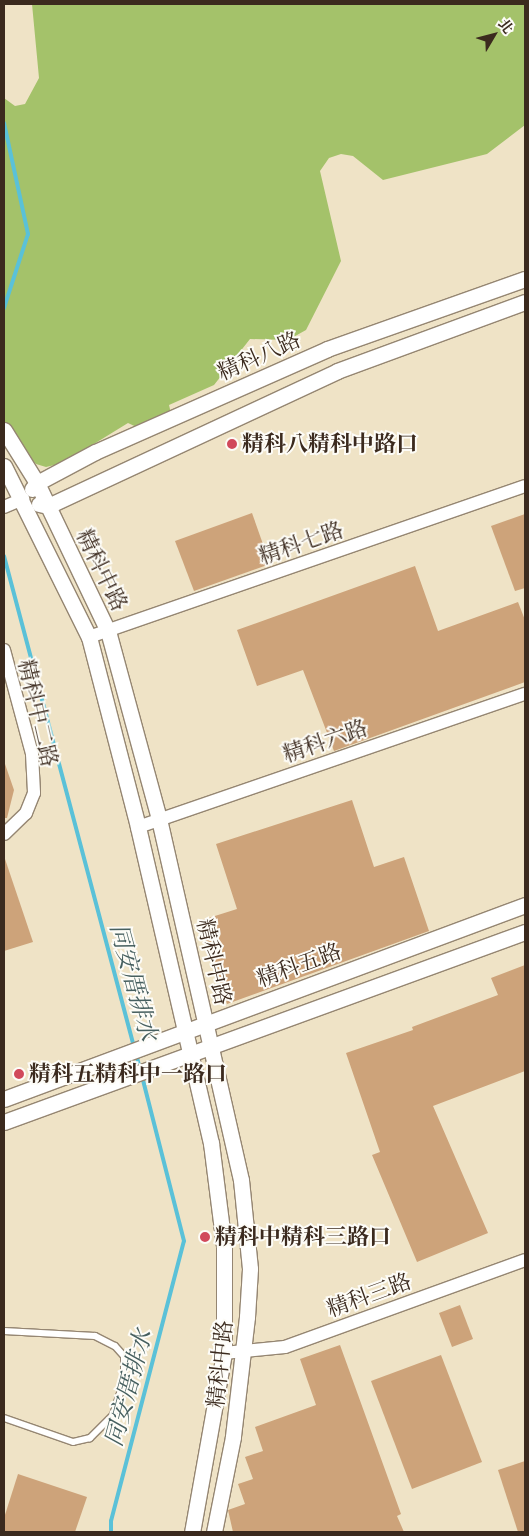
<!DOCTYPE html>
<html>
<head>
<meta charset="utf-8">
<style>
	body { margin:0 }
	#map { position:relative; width:529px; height:1536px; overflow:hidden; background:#efe3c6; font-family:"EB Garamond","Noto Serif TC",serif }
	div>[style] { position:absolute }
	.green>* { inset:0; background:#a4c26a }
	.stream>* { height:4px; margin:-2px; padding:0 2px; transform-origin:2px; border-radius:2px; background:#5ac1d8 }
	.building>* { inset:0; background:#cda37a }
	.roads { filter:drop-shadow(1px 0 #958672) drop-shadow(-1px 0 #958672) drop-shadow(0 1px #958672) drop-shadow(0 -1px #958672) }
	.service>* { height:6px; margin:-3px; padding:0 3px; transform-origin:3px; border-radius:3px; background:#fff }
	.minor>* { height:12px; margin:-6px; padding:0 6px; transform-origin:6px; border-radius:6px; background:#fff }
	.tertiary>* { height:15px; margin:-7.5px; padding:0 7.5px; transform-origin:7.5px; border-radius:7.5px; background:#fff }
	.dots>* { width:14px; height:14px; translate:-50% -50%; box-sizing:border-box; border:2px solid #fdfcf7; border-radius:50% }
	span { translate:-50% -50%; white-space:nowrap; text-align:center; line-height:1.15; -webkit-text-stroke:4px #fdfcf7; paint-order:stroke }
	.street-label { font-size:22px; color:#3b2a1e }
	.poi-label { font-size:22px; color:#3b2a1e; font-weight:700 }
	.left { translate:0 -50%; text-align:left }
	.water-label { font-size:24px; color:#465f5f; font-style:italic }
	.frame { position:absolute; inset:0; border:5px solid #3b2a1e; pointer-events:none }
	.north { position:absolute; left:469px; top:10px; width:50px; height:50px; -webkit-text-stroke:4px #fdfcf7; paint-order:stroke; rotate:53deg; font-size:14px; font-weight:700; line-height:20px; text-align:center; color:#3b2a1e }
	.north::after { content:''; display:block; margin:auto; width:18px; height:22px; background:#3b2a1e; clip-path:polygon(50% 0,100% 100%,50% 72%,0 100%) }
</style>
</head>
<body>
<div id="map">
	<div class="green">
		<div style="clip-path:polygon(32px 4px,525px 4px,525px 125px,487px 154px,383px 180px,353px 156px,341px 154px,329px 158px,320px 171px,341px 261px,306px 330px,288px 340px,250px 339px,214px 385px,169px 405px,173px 422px,147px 432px,128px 423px,63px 463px,46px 467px,36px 464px,4px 430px,4px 98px,15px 106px,25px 104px,39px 78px)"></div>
	</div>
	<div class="stream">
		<div style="left:4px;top:123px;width:114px;rotate:77.8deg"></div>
		<div style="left:28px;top:234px;width:78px;rotate:108deg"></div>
		<div style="left:4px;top:556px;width:508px;rotate:75.17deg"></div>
		<div style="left:136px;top:1054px;width:16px;rotate:75deg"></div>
		<div style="left:111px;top:1532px;width:11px;rotate:-90deg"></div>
		<div style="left:111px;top:1521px;width:289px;rotate:-75.4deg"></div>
		<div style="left:184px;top:1241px;width:170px;rotate:-104.3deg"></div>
	</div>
	<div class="building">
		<div style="clip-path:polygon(252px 513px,270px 564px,194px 591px,175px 541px)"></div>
		<div style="clip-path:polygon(525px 514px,525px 588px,515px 591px,491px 526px)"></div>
		<div style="clip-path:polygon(415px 566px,438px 631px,518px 602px,525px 620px,525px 682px,334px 751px,303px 670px,257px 686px,237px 630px)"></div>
		<div style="clip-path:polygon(5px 764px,14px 790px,7px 818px,4px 818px)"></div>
		<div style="clip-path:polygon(352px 800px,374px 867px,404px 857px,429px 931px,227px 1004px,199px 921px,237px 909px,216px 844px)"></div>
		<div style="clip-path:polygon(4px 856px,33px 942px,4px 951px)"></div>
		<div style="clip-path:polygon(525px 965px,525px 1071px,433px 1106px,488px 1233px,417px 1262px,372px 1155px,380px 1152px,346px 1053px,413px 1030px,412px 1027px,498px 995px,491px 978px)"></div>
		<div style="clip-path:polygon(460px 1305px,473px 1339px,452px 1347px,439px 1313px)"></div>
		<div style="clip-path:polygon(340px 1345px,401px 1514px,397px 1516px,404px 1532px,233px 1532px,228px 1510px,245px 1504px,238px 1484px,253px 1479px,245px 1457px,263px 1451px,255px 1427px,316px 1405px,300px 1359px)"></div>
		<div style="clip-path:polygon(441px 1355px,482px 1462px,412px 1489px,371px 1381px)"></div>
		<div style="clip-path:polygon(525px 1461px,525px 1532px,518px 1532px,498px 1470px)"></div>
		<div style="clip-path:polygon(18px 1474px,87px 1497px,75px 1532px,4px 1532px,4px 1518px)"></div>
	</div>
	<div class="roads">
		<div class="service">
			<div style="left:4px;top:1331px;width:91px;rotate:3.1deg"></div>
			<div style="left:95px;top:1336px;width:22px;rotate:27deg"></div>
			<div style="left:115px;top:1346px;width:13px;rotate:48deg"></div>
			<div style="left:124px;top:1356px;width:25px;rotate:90deg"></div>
			<div style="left:124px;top:1381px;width:36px;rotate:108deg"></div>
			<div style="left:113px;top:1415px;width:33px;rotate:135deg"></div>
			<div style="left:90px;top:1438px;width:17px;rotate:167deg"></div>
			<div style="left:73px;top:1442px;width:73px;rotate:-160.8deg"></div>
		</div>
		<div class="minor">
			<div style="left:4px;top:507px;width:21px;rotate:-23deg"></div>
			<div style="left:89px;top:637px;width:461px;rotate:-19.1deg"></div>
			<div style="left:4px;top:650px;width:108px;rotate:74.9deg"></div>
			<div style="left:32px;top:754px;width:39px;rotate:87deg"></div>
			<div style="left:34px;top:793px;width:22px;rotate:112deg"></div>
			<div style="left:26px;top:813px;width:30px;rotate:136deg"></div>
			<div style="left:138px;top:827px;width:409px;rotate:-19deg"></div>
			<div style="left:224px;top:1353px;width:61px;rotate:-5.6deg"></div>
			<div style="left:285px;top:1347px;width:255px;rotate:-19.9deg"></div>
		</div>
		<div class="tertiary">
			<div style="left:4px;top:430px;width:62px;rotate:58.1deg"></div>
			<div style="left:37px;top:483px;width:164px;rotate:64.4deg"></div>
			<div style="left:108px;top:631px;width:195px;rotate:74.8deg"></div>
			<div style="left:159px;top:819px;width:370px;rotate:77.2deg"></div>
			<div style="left:241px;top:1180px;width:89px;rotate:84.2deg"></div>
			<div style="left:250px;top:1269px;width:48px;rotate:93.6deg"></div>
			<div style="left:247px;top:1317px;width:121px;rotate:96.7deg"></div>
			<div style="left:233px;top:1437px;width:97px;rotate:101.3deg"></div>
			<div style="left:4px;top:466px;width:191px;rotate:63.6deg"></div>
			<div style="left:89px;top:637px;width:196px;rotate:75.5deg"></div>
			<div style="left:138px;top:827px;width:324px;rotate:77deg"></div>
			<div style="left:211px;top:1143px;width:104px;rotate:82.8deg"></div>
			<div style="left:224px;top:1246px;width:107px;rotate:90deg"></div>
			<div style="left:224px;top:1353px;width:182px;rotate:100.1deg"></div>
			<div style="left:32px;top:489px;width:8px;rotate:-50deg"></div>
			<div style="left:37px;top:483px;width:66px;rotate:-28.1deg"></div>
			<div style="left:95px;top:452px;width:254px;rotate:-23.9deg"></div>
			<div style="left:327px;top:349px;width:210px;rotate:-19.5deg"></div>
			<div style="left:39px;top:504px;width:9px;rotate:13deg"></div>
			<div style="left:48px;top:506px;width:319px;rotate:-25deg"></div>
			<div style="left:337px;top:371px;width:200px;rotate:-20.2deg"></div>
			<div style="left:4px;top:1099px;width:556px;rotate:-20.42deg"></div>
			<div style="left:4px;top:1122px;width:555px;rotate:-20.04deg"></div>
		</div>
	</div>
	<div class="dots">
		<div style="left:232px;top:444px;background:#d1495b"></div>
		<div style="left:19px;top:1074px;background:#d1495b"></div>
		<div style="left:205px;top:1237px;background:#d1495b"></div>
	</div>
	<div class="street-label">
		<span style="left:259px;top:356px;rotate:-24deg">精科八路</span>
		<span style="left:301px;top:543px;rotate:-19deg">精科七路</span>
		<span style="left:102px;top:570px;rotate:64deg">精科中路</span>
		<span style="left:38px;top:713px;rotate:77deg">精科中二路</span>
		<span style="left:325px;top:741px;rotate:-19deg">精科六路</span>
		<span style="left:214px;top:962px;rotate:77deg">精科中路</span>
		<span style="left:299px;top:965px;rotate:-20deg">精科五路</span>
		<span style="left:369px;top:1295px;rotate:-20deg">精科三路</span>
		<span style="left:220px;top:1364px;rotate:-84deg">精科中路</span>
	</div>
	<div class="poi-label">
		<span class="left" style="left:242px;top:444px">精科八精科中路口</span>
		<span class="left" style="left:29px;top:1074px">精科五精科中一路口</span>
		<span class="left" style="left:215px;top:1237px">精科中精科三路口</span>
	</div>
	<div class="water-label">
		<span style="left:134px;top:982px;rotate:75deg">同安厝排水</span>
		<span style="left:128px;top:1388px;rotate:-75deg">同安厝排水</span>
	</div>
	<div class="frame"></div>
	<div class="north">北</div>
</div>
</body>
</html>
